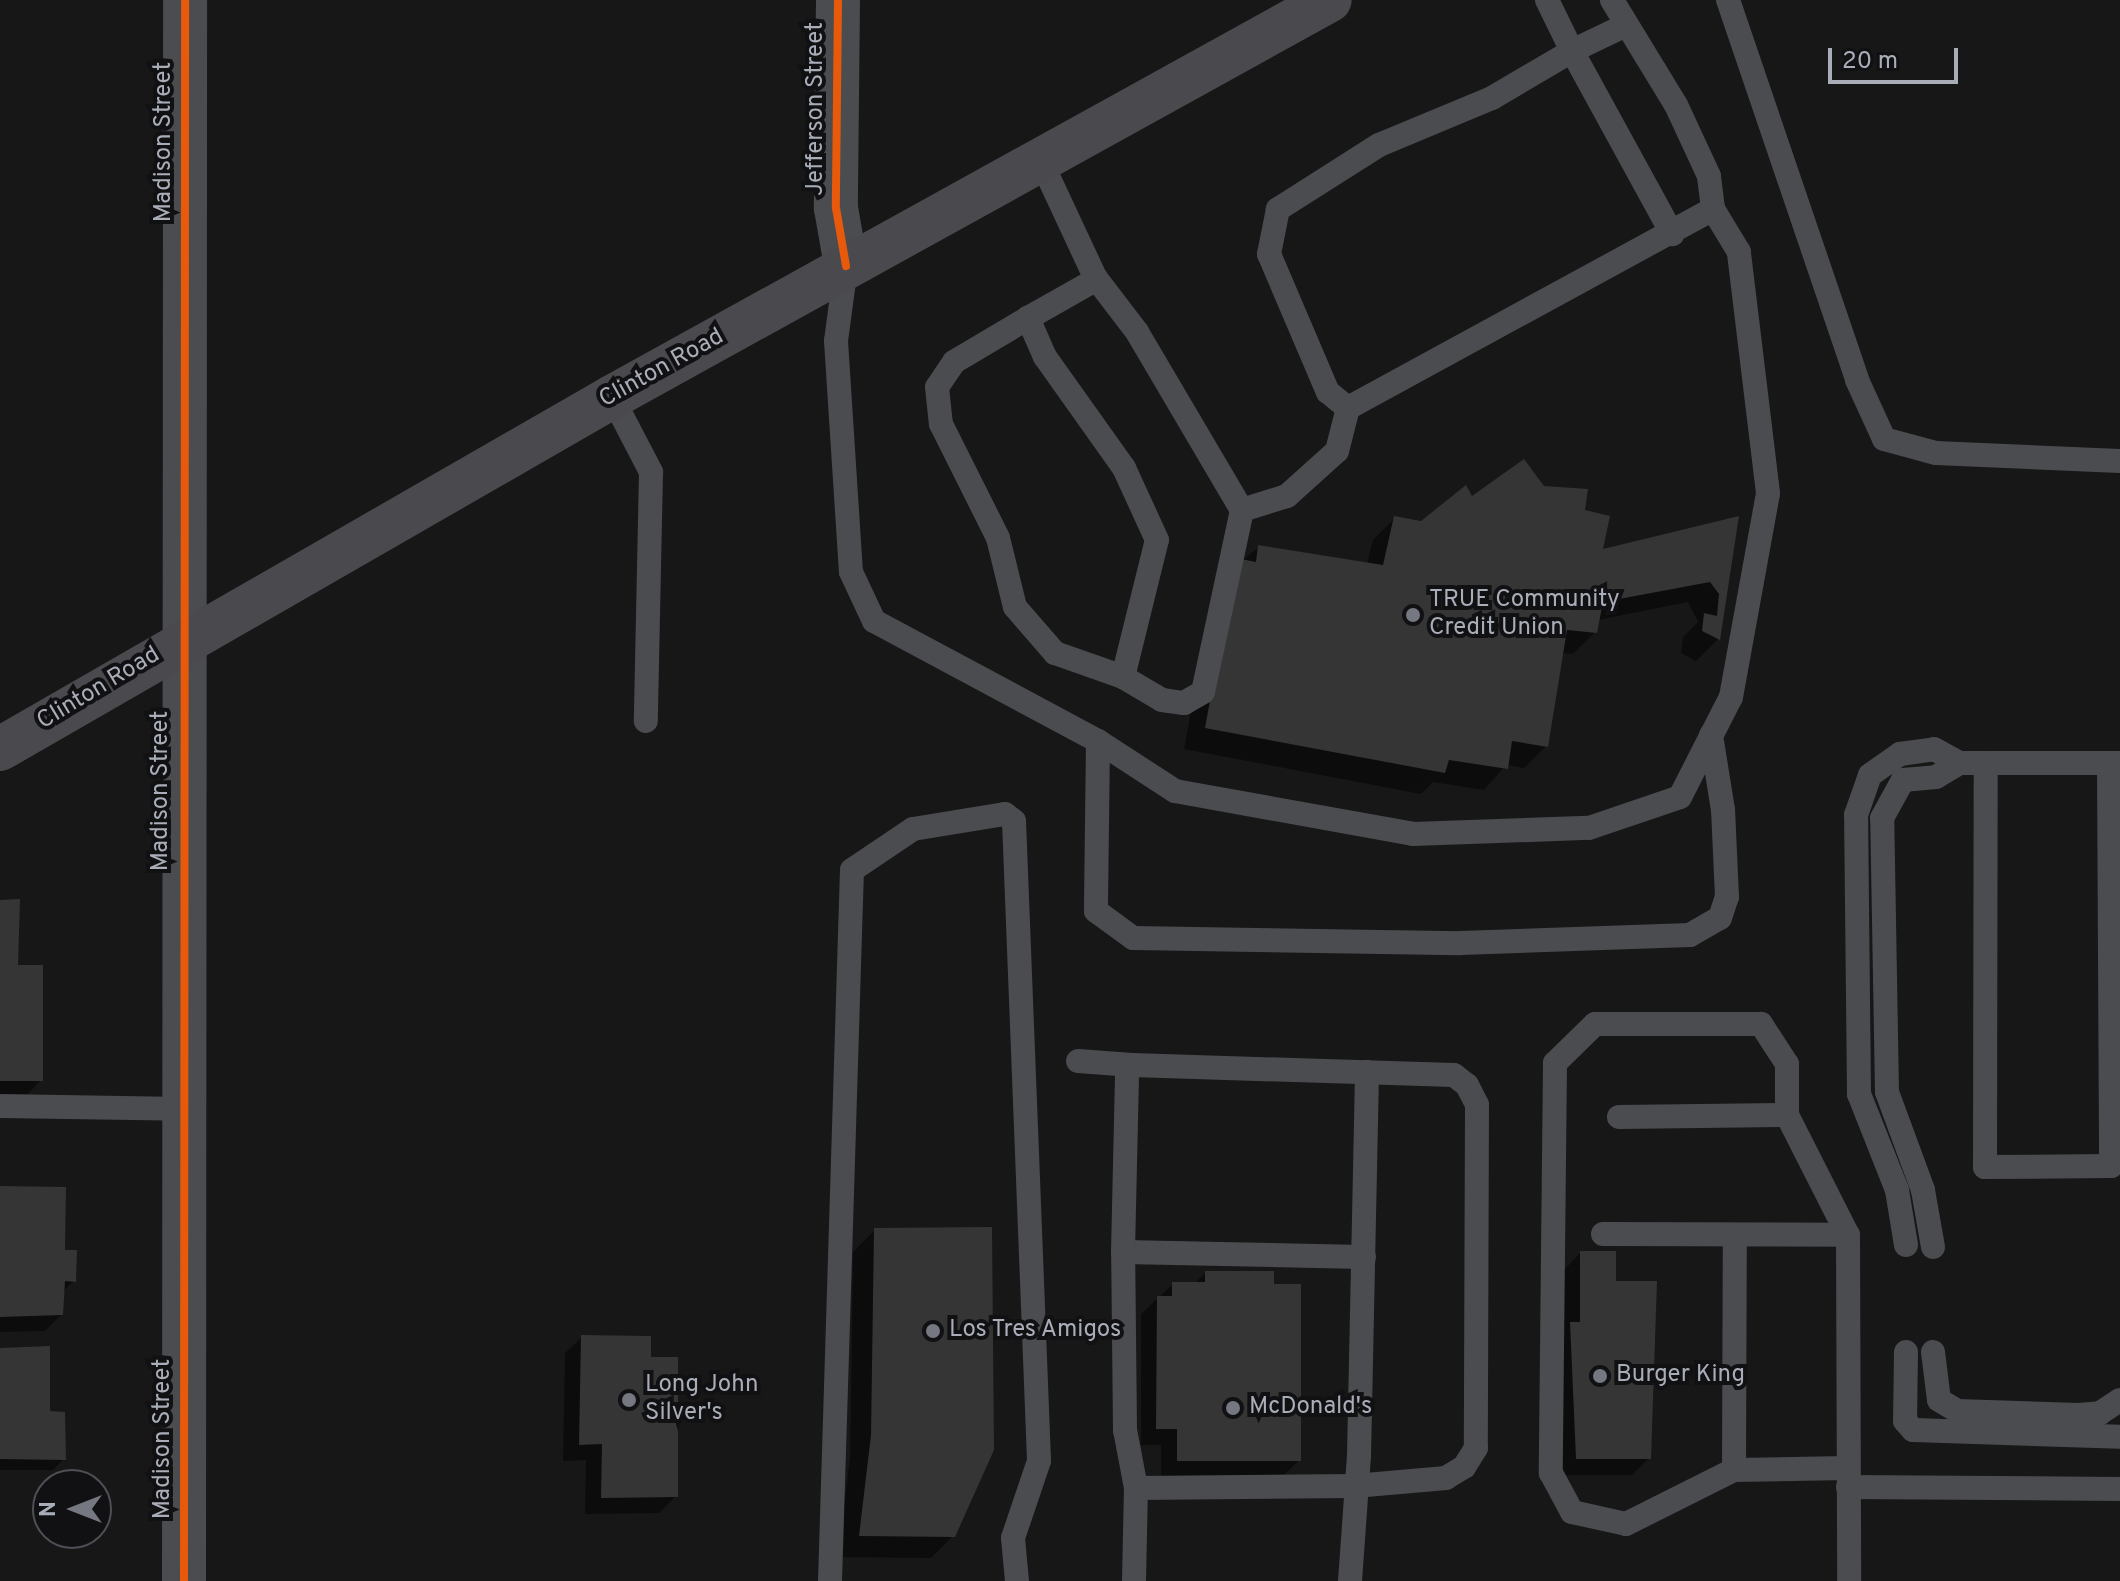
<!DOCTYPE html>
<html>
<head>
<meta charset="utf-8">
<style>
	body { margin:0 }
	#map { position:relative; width:2120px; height:1581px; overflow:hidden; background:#171717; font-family:Overpass,sans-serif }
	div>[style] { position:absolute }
	.shadow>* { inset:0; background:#0007 }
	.building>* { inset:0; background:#353536 }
	.service>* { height:24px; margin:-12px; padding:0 12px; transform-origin:12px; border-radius:12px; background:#4b4c50 }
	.minor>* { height:44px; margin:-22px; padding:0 22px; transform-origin:22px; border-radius:22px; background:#4b4c50 }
	.secondary>* { height:44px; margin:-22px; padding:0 22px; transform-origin:22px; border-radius:22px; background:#4a4a4e }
	.cycleway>* { height:8px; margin:-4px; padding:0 4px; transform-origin:4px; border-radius:4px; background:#e8590c }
	.dots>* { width:22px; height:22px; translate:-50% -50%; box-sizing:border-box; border:4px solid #111113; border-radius:50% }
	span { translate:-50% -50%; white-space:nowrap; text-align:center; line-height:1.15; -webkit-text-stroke:8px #111113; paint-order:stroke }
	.street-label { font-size:24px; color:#a8adb8 }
	.poi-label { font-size:24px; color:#a8adb8 }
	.left { translate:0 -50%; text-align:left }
	.north { position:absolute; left:32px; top:1469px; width:80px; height:80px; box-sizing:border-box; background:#111113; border:2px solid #4d4f55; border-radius:50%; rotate:270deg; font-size:22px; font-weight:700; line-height:32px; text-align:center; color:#a8adb8 }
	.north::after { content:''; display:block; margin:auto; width:28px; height:36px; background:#757880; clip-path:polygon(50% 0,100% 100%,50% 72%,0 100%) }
	.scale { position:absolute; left:1828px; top:48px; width:130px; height:36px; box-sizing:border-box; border:4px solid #a8adb8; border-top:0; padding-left:10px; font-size:24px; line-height:28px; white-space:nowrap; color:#a8adb8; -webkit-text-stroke:6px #111113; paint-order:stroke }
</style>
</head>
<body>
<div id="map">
	<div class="shadow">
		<div style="clip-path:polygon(1542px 488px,1582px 511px,1601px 552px,1737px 519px,1718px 639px,1696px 661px,1681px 653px,1683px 637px,1698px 622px,1688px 602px,1598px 620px,1595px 632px,1573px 654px,1561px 653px,1546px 746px,1524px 768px,1506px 765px,1484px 790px,1433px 782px,1421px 794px,1184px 749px,1215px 582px,1259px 547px,1367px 564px,1373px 540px,1395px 518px,1422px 523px,1472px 498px)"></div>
		<div style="clip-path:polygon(0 902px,41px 1080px,25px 1097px,0 1097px)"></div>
		<div style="clip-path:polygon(0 1188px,63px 1252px,74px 1281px,62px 1292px,61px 1315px,45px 1331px,0 1332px)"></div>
		<div style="clip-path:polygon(875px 1230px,953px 1536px,931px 1558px,838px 1557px,850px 1458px,853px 1252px)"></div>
		<div style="clip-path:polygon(1580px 1253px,1614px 1283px,1649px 1458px,1632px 1475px,1560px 1475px,1564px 1270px)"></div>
		<div style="clip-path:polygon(1205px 1273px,1299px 1460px,1282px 1477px,1161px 1477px,1161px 1445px,1141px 1445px,1141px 1314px,1173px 1284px,1194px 1284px)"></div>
		<div style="clip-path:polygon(582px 1337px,649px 1359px,676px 1496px,659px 1513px,585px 1514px,586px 1460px,563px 1461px,565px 1353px)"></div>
		<div style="clip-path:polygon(0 1350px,48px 1413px,64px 1459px,53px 1470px,0 1470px)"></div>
	</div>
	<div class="building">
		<div style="clip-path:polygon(1524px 459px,1544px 486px,1588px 489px,1585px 510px,1610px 516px,1603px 549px,1739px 516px,1720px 640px,1702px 631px,1704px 613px,1717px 616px,1719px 594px,1710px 582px,1603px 602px,1597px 633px,1567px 630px,1548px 747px,1512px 741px,1508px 769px,1449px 760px,1445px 773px,1205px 728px,1236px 558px,1256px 562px,1258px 545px,1383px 565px,1394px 516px,1421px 521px,1466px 485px,1472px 496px)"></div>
		<div style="clip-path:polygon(20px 899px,18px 965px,43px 965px,43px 1081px,0 1081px,0 900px)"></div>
		<div style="clip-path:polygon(0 1186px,66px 1187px,65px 1250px,77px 1250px,76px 1282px,65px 1281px,63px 1315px,0 1317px)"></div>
		<div style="clip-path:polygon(992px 1227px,994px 1450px,955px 1537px,859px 1536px,871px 1435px,874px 1228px)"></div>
		<div style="clip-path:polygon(1580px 1251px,1616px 1251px,1616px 1281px,1657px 1281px,1651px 1459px,1576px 1459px,1570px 1322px,1580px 1322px)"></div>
		<div style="clip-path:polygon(1205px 1271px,1274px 1271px,1274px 1284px,1301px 1284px,1301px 1461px,1177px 1461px,1177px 1429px,1156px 1429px,1157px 1296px,1172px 1296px,1172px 1282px,1205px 1282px)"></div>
		<div style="clip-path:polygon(581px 1335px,651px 1336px,651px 1357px,678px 1357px,678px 1497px,601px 1498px,602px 1444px,579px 1445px)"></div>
		<div style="clip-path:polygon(50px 1346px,50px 1411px,65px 1412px,66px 1460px,0 1459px,0 1348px)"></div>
	</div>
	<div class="service">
		<div style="left:1547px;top:0;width:57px;rotate:63.9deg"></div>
		<div style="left:1572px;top:51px;width:93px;rotate:149.6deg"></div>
		<div style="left:1492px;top:98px;width:122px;rotate:157.4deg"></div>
		<div style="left:1379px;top:145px;width:120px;rotate:147.6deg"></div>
		<div style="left:1278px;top:209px;width:46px;rotate:101.3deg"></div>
		<div style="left:1269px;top:254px;width:150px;rotate:66.9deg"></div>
		<div style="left:1328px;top:392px;width:26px;rotate:39deg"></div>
		<div style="left:1348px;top:408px;width:416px;rotate:-28.6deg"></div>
		<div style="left:1713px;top:209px;width:33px;rotate:-97deg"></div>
		<div style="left:1709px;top:176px;width:78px;rotate:-114.9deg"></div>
		<div style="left:1676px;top:105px;width:123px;rotate:-121.4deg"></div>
		<div style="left:1728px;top:0;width:401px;rotate:71.2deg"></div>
		<div style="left:1857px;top:380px;width:65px;rotate:65.4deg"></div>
		<div style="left:1884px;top:439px;width:54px;rotate:15.1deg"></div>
		<div style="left:1936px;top:453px;width:184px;rotate:2.5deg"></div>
		<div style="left:1626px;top:25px;width:60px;rotate:154.3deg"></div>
		<div style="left:1572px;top:51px;width:209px;rotate:61.3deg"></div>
		<div style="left:1040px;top:159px;width:130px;rotate:65deg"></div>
		<div style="left:1095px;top:277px;width:69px;rotate:52.6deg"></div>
		<div style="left:1137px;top:332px;width:207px;rotate:59.5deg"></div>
		<div style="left:1242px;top:510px;width:47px;rotate:-17.3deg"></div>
		<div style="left:1287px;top:496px;width:67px;rotate:-42deg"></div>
		<div style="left:1337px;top:451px;width:44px;rotate:-75.7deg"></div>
		<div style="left:846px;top:266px;width:76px;rotate:97.6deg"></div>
		<div style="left:836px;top:341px;width:231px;rotate:86.3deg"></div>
		<div style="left:851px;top:572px;width:54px;rotate:64.9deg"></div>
		<div style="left:874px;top:621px;width:254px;rotate:28.2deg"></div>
		<div style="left:1098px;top:741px;width:92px;rotate:33deg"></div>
		<div style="left:1175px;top:791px;width:242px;rotate:10.2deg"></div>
		<div style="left:1413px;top:834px;width:176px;rotate:-2deg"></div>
		<div style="left:1589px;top:828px;width:96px;rotate:-18.8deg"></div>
		<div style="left:1680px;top:797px;width:112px;rotate:-63deg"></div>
		<div style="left:1731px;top:697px;width:207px;rotate:-79.7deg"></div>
		<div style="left:1768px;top:493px;width:243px;rotate:-96.9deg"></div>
		<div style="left:1739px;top:252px;width:50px;rotate:-121.2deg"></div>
		<div style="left:1028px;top:318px;width:86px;rotate:149.3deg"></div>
		<div style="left:954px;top:362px;width:30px;rotate:124deg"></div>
		<div style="left:937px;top:387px;width:37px;rotate:84deg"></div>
		<div style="left:941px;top:424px;width:127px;rotate:63.4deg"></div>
		<div style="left:998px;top:538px;width:71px;rotate:76.2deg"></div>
		<div style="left:1015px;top:607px;width:61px;rotate:49deg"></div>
		<div style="left:1055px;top:653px;width:72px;rotate:19.4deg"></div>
		<div style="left:1123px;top:677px;width:141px;rotate:-76.1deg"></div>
		<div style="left:1157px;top:540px;width:79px;rotate:-114.6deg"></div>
		<div style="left:1124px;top:468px;width:136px;rotate:-125.4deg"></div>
		<div style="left:1045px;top:357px;width:43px;rotate:-113.6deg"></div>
		<div style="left:1028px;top:318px;width:79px;rotate:-29.5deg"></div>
		<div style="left:612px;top:397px;width:85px;rotate:62.5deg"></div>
		<div style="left:651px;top:472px;width:249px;rotate:91.2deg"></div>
		<div style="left:1123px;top:677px;width:45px;rotate:30.5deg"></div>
		<div style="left:1162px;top:700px;width:22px;rotate:8deg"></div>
		<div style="left:1184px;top:703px;width:22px;rotate:-30deg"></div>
		<div style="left:1203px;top:692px;width:186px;rotate:-77.9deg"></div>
		<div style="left:1098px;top:741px;width:170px;rotate:90.7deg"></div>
		<div style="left:1096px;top:911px;width:46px;rotate:36.1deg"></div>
		<div style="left:1133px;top:938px;width:327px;rotate:0.9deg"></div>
		<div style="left:1460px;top:943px;width:230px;rotate:-2deg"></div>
		<div style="left:1690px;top:935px;width:34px;rotate:-30deg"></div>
		<div style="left:1720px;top:918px;width:22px;rotate:-72deg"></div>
		<div style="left:1727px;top:897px;width:87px;rotate:-92.6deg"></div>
		<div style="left:1723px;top:810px;width:76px;rotate:-99.1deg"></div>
		<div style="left:2109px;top:763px;width:403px;rotate:89.7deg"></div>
		<div style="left:2111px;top:1166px;width:126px;rotate:179.5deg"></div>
		<div style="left:1985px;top:1167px;width:404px;rotate:-89.9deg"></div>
		<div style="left:1986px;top:763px;width:134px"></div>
		<div style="left:1078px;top:1061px;width:54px;rotate:4.2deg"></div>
		<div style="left:0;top:1106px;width:183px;rotate:0.9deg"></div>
		<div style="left:1787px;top:1115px;width:51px;rotate:-90deg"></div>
		<div style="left:1787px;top:1064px;width:48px;rotate:-123deg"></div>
		<div style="left:1761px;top:1024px;width:166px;rotate:180deg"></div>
		<div style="left:1595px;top:1024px;width:56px;rotate:135.7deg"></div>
		<div style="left:1555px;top:1063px;width:410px;rotate:90.6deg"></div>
		<div style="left:1551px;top:1473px;width:44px;rotate:61.7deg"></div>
		<div style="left:1572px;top:1512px;width:55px;rotate:12.5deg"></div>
		<div style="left:1626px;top:1524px;width:121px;rotate:-26.6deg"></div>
		<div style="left:1734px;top:1470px;width:114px;rotate:-1deg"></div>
		<div style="left:1619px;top:1117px;width:168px;rotate:-0.7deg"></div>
		<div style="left:1787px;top:1115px;width:135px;rotate:63.1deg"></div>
		<div style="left:1848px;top:1235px;width:346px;rotate:89.8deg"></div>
		<div style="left:1603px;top:1234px;width:245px;rotate:0.2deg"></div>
		<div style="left:1906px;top:1245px;width:56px;rotate:-99.3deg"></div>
		<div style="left:1897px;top:1190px;width:103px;rotate:-111.6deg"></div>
		<div style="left:1859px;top:1094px;width:279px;rotate:-90.6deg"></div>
		<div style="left:1856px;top:815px;width:42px;rotate:-70.7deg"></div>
		<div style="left:1870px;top:775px;width:37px;rotate:-35deg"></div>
		<div style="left:1900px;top:754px;width:34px;rotate:-8deg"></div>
		<div style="left:1934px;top:749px;width:29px;rotate:29deg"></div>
		<div style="left:1959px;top:763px;width:27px"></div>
		<div style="left:1933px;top:1247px;width:58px;rotate:-100deg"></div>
		<div style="left:1923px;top:1190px;width:104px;rotate:-110.2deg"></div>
		<div style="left:1887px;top:1092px;width:274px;rotate:-91deg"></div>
		<div style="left:1882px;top:818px;width:43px;rotate:-61.1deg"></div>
		<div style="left:1903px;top:780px;width:33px;rotate:-5deg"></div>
		<div style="left:1936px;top:777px;width:27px;rotate:-31deg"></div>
		<div style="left:1123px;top:1252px;width:241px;rotate:1.2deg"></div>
		<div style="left:1906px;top:1352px;width:69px;rotate:90.8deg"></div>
		<div style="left:1905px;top:1421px;width:12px;rotate:48deg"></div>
		<div style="left:1913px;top:1430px;width:207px;rotate:1.9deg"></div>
		<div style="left:1933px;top:1352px;width:48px;rotate:82.9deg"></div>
		<div style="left:1939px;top:1400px;width:21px;rotate:31deg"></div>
		<div style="left:1957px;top:1411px;width:122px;rotate:1.9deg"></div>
		<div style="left:2079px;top:1415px;width:21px;rotate:-5deg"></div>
		<div style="left:2100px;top:1413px;width:24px;rotate:-33deg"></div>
		<div style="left:1734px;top:1470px;width:235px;rotate:-89.8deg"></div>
		<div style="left:1848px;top:1487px;width:272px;rotate:0.4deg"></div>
		<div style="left:830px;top:1581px;width:711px;rotate:-88.23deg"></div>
		<div style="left:852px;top:870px;width:73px;rotate:-33.9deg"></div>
		<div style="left:913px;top:829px;width:93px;rotate:-9.3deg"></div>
		<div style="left:1005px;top:814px;width:11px;rotate:38deg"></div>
		<div style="left:1014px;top:821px;width:640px;rotate:87.76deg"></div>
		<div style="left:1039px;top:1461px;width:81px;rotate:108.7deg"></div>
		<div style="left:1013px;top:1538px;width:43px;rotate:84.7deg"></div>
		<div style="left:1134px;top:1581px;width:93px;rotate:-88.8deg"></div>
		<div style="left:1136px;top:1488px;width:59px;rotate:-100.7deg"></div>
		<div style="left:1125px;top:1430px;width:178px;rotate:-90.6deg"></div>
		<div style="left:1123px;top:1252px;width:178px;rotate:-88.7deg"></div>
		<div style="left:1127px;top:1074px;width:10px;rotate:-61deg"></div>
		<div style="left:1132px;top:1065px;width:322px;rotate:1.8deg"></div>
		<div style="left:1454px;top:1075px;width:16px;rotate:38deg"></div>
		<div style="left:1467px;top:1085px;width:22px;rotate:63deg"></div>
		<div style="left:1477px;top:1105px;width:343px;rotate:90.2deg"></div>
		<div style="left:1476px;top:1448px;width:22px;rotate:122deg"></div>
		<div style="left:1464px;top:1467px;width:21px;rotate:149deg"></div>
		<div style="left:1446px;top:1478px;width:92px;rotate:175deg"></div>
		<div style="left:1354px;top:1486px;width:218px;rotate:179.5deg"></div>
		<div style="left:1350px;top:1581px;width:125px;rotate:-85.9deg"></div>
		<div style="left:1359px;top:1456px;width:384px;rotate:-88.8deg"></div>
	</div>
	<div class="minor">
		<div style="left:838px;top:0;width:208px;rotate:90.6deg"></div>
		<div style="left:836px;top:208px;width:59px;rotate:80.2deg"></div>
		<div style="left:184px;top:1581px;width:1581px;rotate:-89.96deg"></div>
	</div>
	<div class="secondary">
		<div style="left:0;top:749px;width:706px;rotate:-29.91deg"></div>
		<div style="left:612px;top:397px;width:820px;rotate:-28.94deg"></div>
	</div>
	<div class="cycleway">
		<div style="left:838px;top:0;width:208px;rotate:90.6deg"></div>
		<div style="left:836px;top:208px;width:59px;rotate:80.2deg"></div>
		<div style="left:184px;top:1581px;width:1581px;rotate:-89.96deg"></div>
	</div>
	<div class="dots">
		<div style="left:1413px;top:615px;background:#757880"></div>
		<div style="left:933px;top:1331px;background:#757880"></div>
		<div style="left:1600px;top:1376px;background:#757880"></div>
		<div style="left:629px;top:1400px;background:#757880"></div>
		<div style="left:1233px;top:1408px;background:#757880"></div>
	</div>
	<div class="street-label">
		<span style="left:817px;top:109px;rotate:-90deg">Jefferson Street</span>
		<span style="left:165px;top:142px;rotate:-90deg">Madison Street</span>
		<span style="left:662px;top:369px;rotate:-29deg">Clinton Road</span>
		<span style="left:99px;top:689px;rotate:-31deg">Clinton Road</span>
		<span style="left:162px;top:791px;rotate:-90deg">Madison Street</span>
		<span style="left:164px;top:1439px;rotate:-90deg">Madison Street</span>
	</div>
	<div class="poi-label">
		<span class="left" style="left:1429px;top:615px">TRUE Community<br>Credit Union</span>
		<span class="left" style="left:949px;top:1331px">Los Tres Amigos</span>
		<span class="left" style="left:1616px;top:1376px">Burger King</span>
		<span class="left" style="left:645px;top:1400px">Long John<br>Silver's</span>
		<span class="left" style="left:1249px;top:1408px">McDonald's</span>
	</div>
	<div class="north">N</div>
	<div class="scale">20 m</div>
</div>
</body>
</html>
